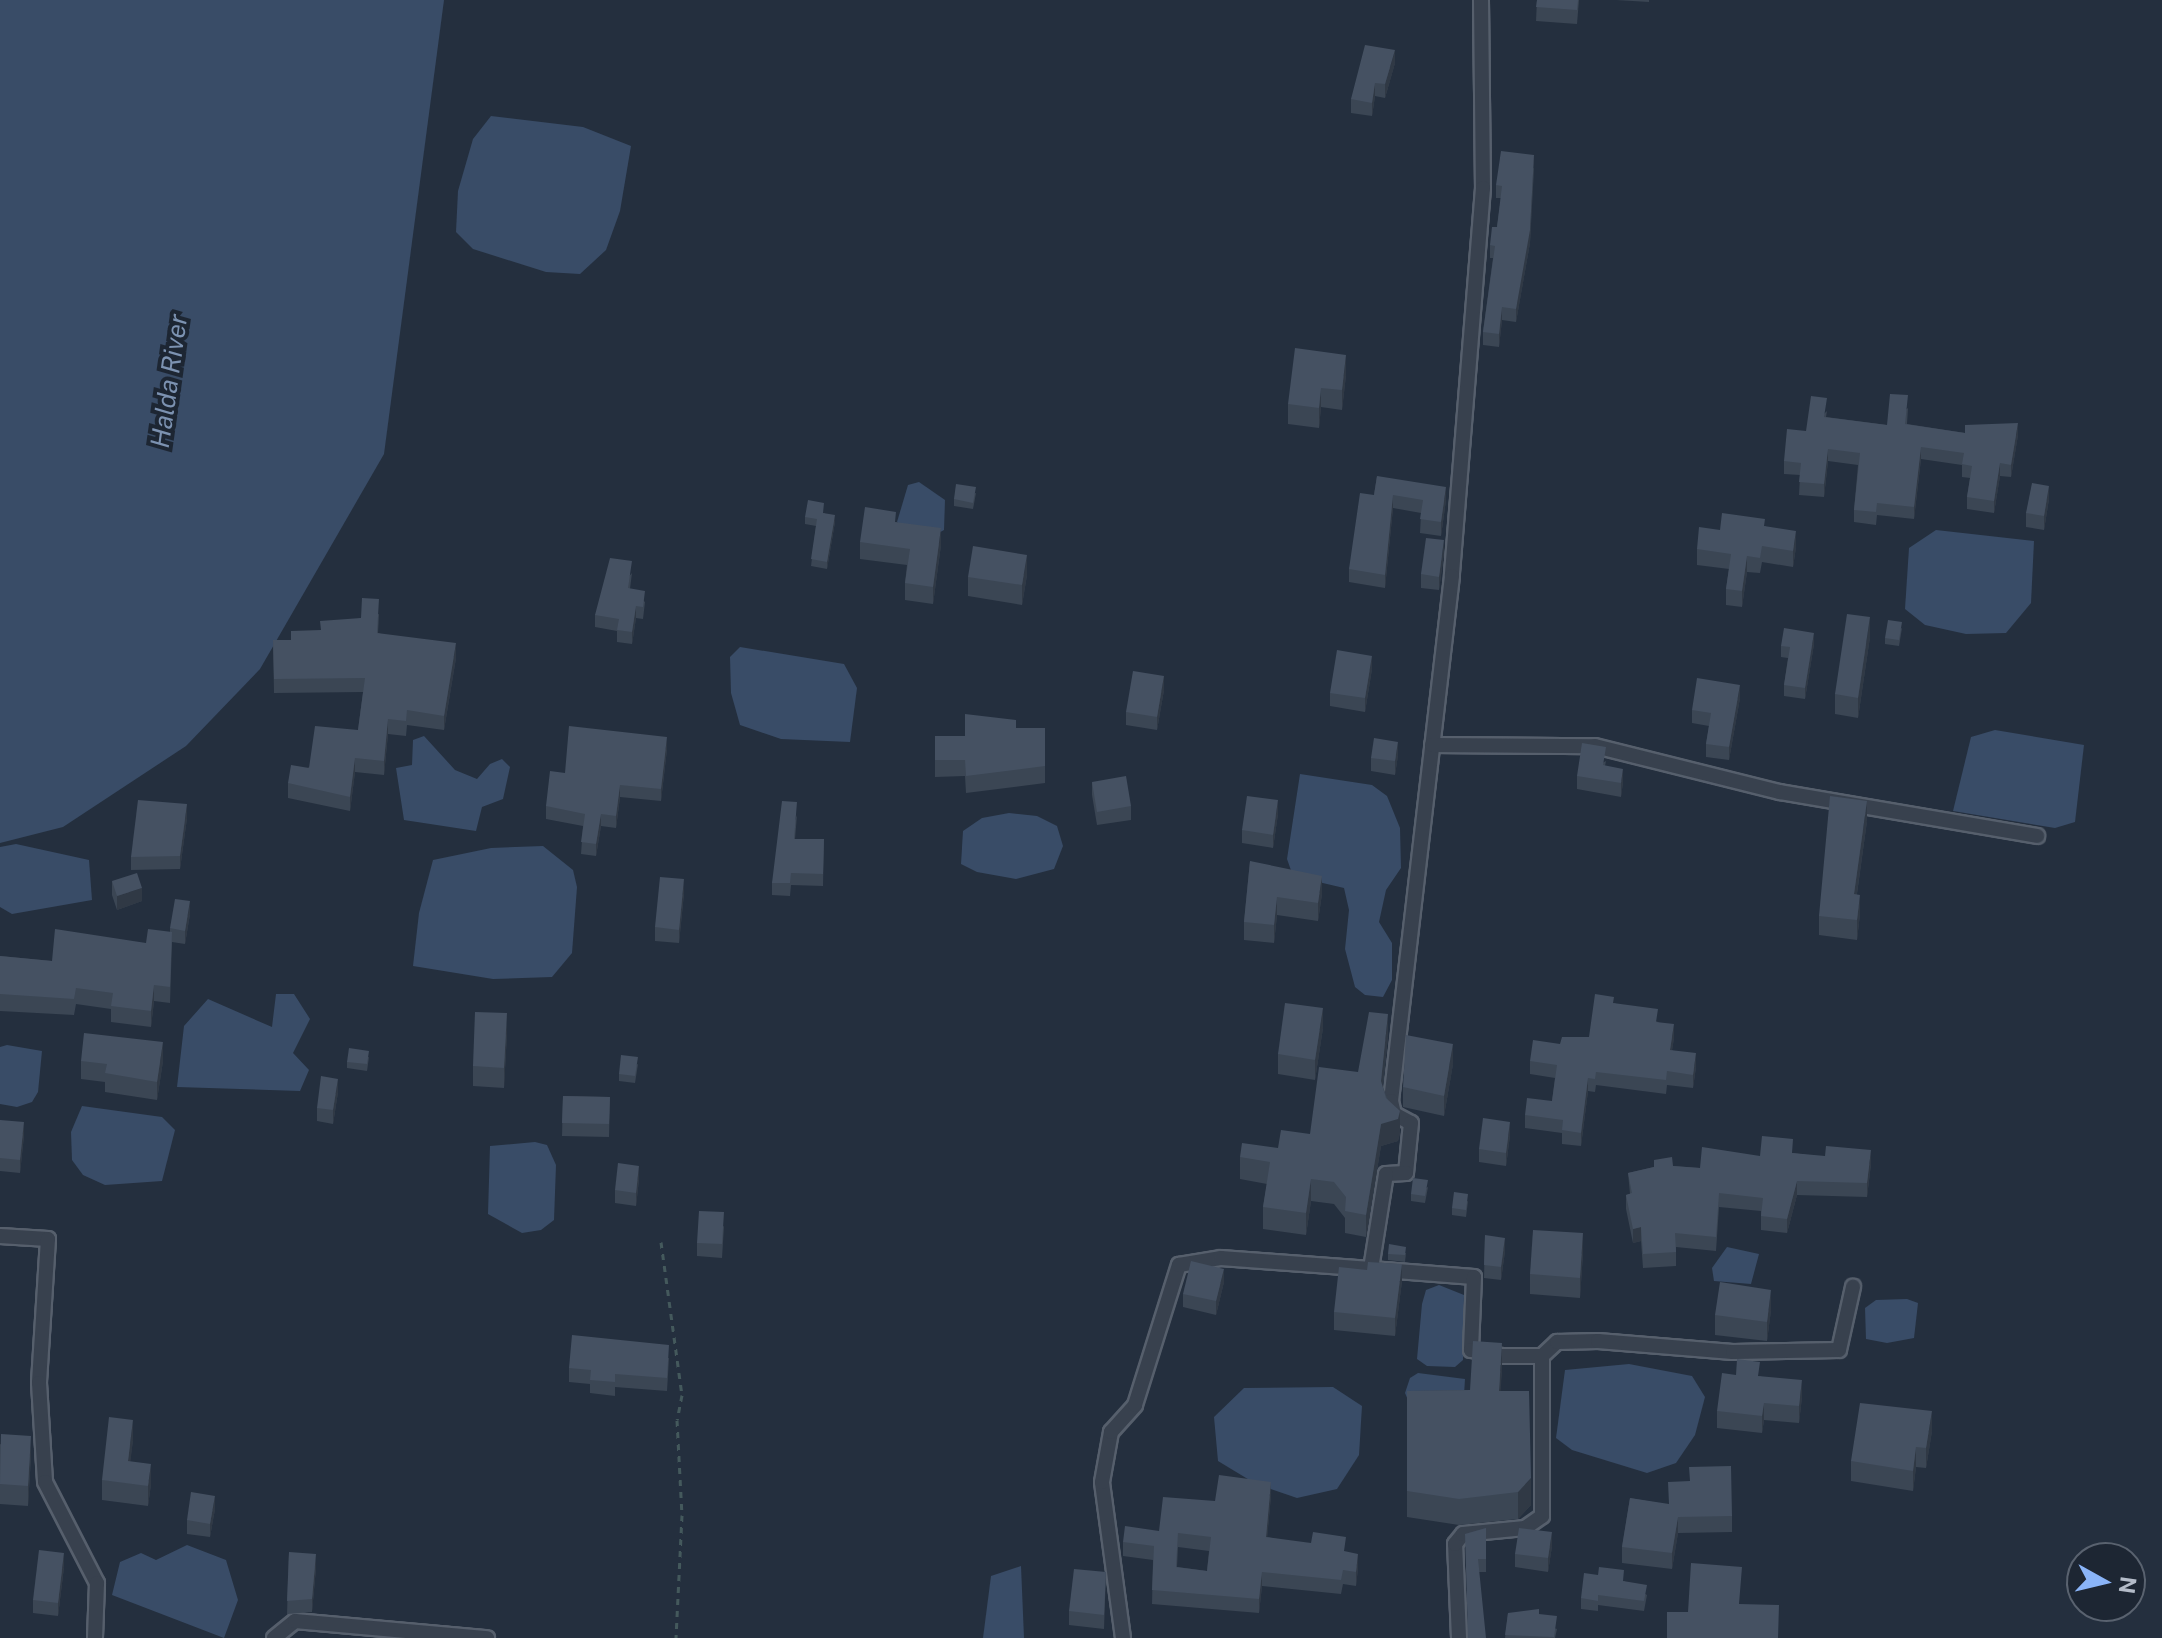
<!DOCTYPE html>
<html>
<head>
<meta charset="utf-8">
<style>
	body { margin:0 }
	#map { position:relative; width:2162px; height:1638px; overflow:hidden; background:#242f3e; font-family:"Public Sans",sans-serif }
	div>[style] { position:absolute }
	.water>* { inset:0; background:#394c67 }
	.path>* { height:3px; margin-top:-1.5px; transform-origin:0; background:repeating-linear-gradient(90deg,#44595c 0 6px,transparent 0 12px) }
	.roads { filter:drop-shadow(2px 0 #565f6c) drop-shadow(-2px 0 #565f6c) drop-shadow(0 2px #565f6c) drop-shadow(0 -2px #565f6c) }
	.minor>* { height:14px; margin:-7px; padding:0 7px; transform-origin:7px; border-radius:7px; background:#38414e }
	.wall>* { inset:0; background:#3b4654 }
	.shaded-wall>* { inset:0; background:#303945 }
	.building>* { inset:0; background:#455162 }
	span { translate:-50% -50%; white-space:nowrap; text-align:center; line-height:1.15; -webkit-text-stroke:8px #1d2633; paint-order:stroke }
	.water-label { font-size:26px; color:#7c92b1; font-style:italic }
	.north { position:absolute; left:2066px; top:1542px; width:80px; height:80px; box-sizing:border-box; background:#1d2633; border:2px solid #59626f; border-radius:50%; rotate:98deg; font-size:22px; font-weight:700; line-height:32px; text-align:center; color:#b4bcc9 }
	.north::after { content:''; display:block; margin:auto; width:28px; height:36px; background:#8ab4f8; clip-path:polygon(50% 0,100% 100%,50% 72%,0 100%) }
</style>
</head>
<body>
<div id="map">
	<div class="water">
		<div style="clip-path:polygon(0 0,444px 0,384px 454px,260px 669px,186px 746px,63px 827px,0 843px)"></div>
		<div style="clip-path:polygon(491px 116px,583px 127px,631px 146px,620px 211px,606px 250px,580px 274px,546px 272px,473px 249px,456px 232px,458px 191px,473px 139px)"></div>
		<div style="clip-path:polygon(919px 482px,945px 500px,944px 530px,935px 535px,904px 529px,897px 522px,908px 485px)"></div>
		<div style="clip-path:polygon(1936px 530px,2034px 541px,2031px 603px,2006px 633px,1966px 634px,1925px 625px,1905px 609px,1909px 548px)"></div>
		<div style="clip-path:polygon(740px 647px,844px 664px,857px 688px,850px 742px,781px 739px,740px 725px,731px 693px,730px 657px)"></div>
		<div style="clip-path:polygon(1995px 730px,2084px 745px,2075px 822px,2055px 828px,1953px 811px,1971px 737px)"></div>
		<div style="clip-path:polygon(424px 736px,455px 770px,477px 779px,490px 764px,502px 759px,510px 767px,503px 799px,482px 807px,476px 831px,404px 820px,396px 768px,412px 765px,413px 740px)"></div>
		<div style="clip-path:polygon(1300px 774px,1372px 785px,1387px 796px,1400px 828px,1401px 868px,1386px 890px,1379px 922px,1392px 943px,1392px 980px,1383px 997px,1365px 995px,1355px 987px,1345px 949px,1349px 910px,1344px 888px,1293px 876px,1287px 859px)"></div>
		<div style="clip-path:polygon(1009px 813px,1037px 816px,1057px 826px,1063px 846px,1054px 869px,1016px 879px,977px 872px,961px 864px,963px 831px,982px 818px)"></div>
		<div style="clip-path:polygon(16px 844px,89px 860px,92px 900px,12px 914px,0 907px,0 847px)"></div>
		<div style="clip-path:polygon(543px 846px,573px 870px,577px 887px,572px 953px,552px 977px,493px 979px,413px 966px,419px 913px,433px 860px,491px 848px)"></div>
		<div style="clip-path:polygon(276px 994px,294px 994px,310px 1019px,293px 1053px,309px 1070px,300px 1091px,177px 1087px,184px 1026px,208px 999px,272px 1027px)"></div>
		<div style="clip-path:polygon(7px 1045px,42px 1051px,38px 1092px,32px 1102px,17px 1107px,0 1104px,0 1047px)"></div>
		<div style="clip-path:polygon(82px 1106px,162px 1117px,175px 1130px,162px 1181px,105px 1185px,83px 1175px,72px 1160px,71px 1132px)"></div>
		<div style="clip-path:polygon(535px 1142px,547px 1145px,556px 1165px,554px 1220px,541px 1230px,522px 1233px,488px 1214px,490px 1146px)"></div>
		<div style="clip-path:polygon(1727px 1247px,1759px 1254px,1751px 1284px,1714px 1281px,1712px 1268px)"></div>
		<div style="clip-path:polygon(1439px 1285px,1464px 1295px,1463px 1360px,1455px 1367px,1427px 1366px,1417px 1359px,1422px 1304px,1426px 1290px)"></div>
		<div style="clip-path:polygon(1907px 1299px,1918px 1303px,1914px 1338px,1887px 1343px,1866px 1339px,1865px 1308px,1876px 1300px)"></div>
		<div style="clip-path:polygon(1629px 1364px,1692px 1376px,1705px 1397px,1695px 1435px,1676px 1463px,1647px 1473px,1572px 1450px,1556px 1438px,1565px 1370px)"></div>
		<div style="clip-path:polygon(1418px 1373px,1465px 1379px,1463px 1410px,1411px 1407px,1405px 1393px,1410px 1378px)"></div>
		<div style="clip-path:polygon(1333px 1387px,1362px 1406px,1359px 1455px,1337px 1489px,1297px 1498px,1256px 1484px,1218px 1461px,1214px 1417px,1244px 1388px)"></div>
		<div style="clip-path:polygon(187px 1545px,226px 1560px,238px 1600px,224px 1638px,112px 1595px,120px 1562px,141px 1553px,156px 1560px)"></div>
		<div style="clip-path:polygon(1021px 1566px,1024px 1638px,983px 1638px,991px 1576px)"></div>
	</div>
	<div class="path">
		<div style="left:661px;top:1242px;width:154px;rotate:82.2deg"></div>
		<div style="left:682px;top:1395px;width:25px;rotate:101deg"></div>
		<div style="left:677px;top:1420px;width:95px;rotate:87deg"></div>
		<div style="left:682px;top:1515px;width:123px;rotate:92.8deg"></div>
	</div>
	<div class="roads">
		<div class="minor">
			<div style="left:1481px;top:0;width:188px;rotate:89.4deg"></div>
			<div style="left:1483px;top:188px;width:389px;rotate:94.6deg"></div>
			<div style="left:1452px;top:576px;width:529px;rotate:96.63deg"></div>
			<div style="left:1391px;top:1101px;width:13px;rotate:77deg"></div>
			<div style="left:1394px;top:1114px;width:19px;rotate:28deg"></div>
			<div style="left:1411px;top:1123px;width:50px;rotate:95.7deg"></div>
			<div style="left:1406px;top:1173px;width:20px;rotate:177deg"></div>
			<div style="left:1386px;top:1174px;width:96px;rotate:99deg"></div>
			<div style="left:1371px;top:1269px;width:103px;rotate:4.4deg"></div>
			<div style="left:1474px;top:1277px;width:73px;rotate:92.4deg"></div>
			<div style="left:1471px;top:1350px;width:32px;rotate:11deg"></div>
			<div style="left:1502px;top:1356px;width:40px"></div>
			<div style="left:1542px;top:1356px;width:21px;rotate:-43deg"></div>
			<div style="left:1557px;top:1342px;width:41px;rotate:-1.4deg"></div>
			<div style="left:1598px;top:1341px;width:135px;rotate:4.7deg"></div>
			<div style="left:1733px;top:1352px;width:106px;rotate:-1.1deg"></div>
			<div style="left:1839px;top:1350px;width:65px;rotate:-77.5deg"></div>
			<div style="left:1432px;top:745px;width:163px;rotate:0.4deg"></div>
			<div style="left:1595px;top:746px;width:191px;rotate:14deg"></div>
			<div style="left:1780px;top:792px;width:261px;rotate:9.7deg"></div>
			<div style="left:0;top:1236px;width:48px;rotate:3.6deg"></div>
			<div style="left:48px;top:1239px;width:144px;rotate:93.6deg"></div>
			<div style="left:39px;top:1383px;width:99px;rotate:86.5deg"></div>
			<div style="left:45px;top:1482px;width:114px;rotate:62.8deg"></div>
			<div style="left:97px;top:1583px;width:55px;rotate:92.1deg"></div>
			<div style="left:274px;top:1638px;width:27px;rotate:-39deg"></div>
			<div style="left:295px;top:1621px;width:193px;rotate:5.1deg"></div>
			<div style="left:1123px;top:1638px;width:157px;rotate:-97.7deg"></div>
			<div style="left:1102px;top:1482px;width:51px;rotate:-79.8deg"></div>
			<div style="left:1111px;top:1432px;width:36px;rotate:-48deg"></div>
			<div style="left:1135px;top:1405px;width:147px;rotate:-72.6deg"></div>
			<div style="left:1179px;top:1265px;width:43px;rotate:-9.5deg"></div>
			<div style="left:1221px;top:1258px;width:150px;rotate:4.2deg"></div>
			<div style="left:1459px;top:1638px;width:94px;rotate:-92.4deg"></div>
			<div style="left:1455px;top:1544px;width:13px;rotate:-51deg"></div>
			<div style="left:1463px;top:1534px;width:62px;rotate:-5.5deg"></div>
			<div style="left:1525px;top:1528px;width:21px;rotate:-35deg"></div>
			<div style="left:1542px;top:1516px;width:160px;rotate:-90deg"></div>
		</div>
	</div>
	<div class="wall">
		<div style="clip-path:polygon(1537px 0,1579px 0,1577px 24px,1536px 21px)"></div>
		<div style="clip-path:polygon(1616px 0,1649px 0,1649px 2px)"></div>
		<div style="clip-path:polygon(1395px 63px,1385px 98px,1375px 96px,1372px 116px,1351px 113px,1351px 99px)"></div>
		<div style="clip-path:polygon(1534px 168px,1530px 243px,1516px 322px,1502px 320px,1499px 347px,1483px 345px,1483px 332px,1493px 258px,1490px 258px,1490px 245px,1497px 227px,1501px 198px,1496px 198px,1496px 185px)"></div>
		<div style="clip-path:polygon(1346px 375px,1342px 410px,1321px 407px,1319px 428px,1288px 424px,1288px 404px)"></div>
		<div style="clip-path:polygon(1908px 408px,1907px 424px,1965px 433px,2018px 435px,2011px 477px,2000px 476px,1994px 513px,1967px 509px,1967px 497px,1970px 478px,1962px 477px,1962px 465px,1921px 459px,1914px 519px,1877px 515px,1876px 525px,1854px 522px,1854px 510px,1858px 465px,1828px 461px,1824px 497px,1799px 495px,1800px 475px,1784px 474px,1784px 461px,1806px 431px,1827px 411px,1826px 417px,1887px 425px)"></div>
		<div style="clip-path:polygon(1377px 476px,1446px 500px,1441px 536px,1420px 533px,1421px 513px,1393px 508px,1385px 588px,1349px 582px,1349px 569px,1374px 495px)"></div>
		<div style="clip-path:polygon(976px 493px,973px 509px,954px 506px,954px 499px)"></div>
		<div style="clip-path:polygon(2049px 499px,2044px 530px,2026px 527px,2026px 513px)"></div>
		<div style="clip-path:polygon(824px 513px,835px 522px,827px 569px,811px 566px,816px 526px,805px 524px,805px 517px)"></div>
		<div style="clip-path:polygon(896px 522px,941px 545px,933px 604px,905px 600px,905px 583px,907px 565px,860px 559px,860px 542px)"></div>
		<div style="clip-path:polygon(1765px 526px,1796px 547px,1793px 567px,1762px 562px,1760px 573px,1747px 572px,1742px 607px,1726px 605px,1726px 589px,1729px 569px,1697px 565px,1697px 549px,1720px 530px)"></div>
		<div style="clip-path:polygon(1444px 553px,1439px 590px,1421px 588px,1421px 574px)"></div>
		<div style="clip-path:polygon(632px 573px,630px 589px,645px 602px,643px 619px,636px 618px,632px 644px,617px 642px,617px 631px,595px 627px,595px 615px)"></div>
		<div style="clip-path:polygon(1027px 575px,1022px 605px,968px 596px,968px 577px)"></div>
		<div style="clip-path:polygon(379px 614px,378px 633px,456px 658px,444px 730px,407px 725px,406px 736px,388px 734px,384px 775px,355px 772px,350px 811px,288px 798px,288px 783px,358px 730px,363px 692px,274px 693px,273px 640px,291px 640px,361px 618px)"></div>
		<div style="clip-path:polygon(1902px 628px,1899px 646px,1885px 644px,1885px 638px)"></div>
		<div style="clip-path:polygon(1870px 637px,1858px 718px,1835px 714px,1835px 694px)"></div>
		<div style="clip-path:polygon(1814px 644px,1805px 699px,1784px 696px,1784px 685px,1788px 658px,1781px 657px,1781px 646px)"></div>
		<div style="clip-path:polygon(1372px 669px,1365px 712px,1330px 706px,1330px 693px)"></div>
		<div style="clip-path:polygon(1164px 690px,1157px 730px,1126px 725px,1126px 712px)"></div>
		<div style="clip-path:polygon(1740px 698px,1729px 760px,1706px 757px,1706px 744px,1709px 726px,1692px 723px,1692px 710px)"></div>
		<div style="clip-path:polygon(1016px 728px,1045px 728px,1045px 783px,966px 793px,965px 776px,935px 777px,935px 736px,965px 736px)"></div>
		<div style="clip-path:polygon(667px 749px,661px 801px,620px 797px,616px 828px,601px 826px,596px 856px,581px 854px,583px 826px,546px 819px,546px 806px,565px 773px)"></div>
		<div style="clip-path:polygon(1398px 755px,1395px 775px,1371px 771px,1371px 758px)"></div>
		<div style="clip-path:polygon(1606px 761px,1605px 766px,1623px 782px,1621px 797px,1577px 789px,1577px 776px)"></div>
		<div style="clip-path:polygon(1092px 782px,1131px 806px,1131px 820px,1097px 825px,1092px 795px)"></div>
		<div style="clip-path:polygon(1278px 814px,1273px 848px,1242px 843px,1242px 830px)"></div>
		<div style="clip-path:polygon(797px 815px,795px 839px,824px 839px,823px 886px,791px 885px,790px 896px,772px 895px,772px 883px)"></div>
		<div style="clip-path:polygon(187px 818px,180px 869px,131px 870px,131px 857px)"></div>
		<div style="clip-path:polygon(1867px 821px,1857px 894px,1860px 914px,1857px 940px,1819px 935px,1819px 916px)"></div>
		<div style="clip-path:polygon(1250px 861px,1322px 894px,1318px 921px,1277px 915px,1274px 943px,1244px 940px,1244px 922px)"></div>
		<div style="clip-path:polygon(112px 881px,142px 901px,117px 910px,112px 895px)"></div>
		<div style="clip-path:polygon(684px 893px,679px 943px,655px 941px,655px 927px)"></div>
		<div style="clip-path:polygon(190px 914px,185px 944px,172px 942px,170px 1003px,154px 1001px,151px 1027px,111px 1022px,111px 1009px,76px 1004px,74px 1015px,0 1011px,0 956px,52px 961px,146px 943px,170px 932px,170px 928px)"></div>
		<div style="clip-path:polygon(1614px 1003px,1658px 1022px,1674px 1038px,1672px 1050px,1696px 1067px,1693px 1088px,1667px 1085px,1666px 1094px,1596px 1085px,1595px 1092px,1588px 1091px,1581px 1146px,1562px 1144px,1562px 1133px,1525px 1128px,1525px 1115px,1552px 1101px,1555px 1078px,1530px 1074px,1530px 1061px,1560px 1044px,1589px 1037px)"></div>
		<div style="clip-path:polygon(1323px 1028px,1315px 1080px,1278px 1074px,1278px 1054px)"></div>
		<div style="clip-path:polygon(507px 1033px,504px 1088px,473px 1086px,473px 1066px)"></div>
		<div style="clip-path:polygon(1388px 1036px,1383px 1087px,1400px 1133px,1398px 1141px,1381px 1146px,1366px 1237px,1345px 1233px,1345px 1218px,1334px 1204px,1311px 1201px,1306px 1235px,1263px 1229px,1263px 1207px,1267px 1184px,1240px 1179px,1240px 1157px,1278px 1148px,1310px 1134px)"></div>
		<div style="clip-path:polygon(369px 1057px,367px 1071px,347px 1068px,347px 1062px)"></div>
		<div style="clip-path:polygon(81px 1061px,163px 1061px,157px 1100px,105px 1092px,105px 1082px,81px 1079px)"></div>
		<div style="clip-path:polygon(638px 1064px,635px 1083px,619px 1081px,619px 1074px)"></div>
		<div style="clip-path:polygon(1453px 1064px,1444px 1116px,1403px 1107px,1403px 1087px)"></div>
		<div style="clip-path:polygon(338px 1092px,333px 1124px,317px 1121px,317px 1108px)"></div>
		<div style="clip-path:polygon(563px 1096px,610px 1097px,609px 1137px,562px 1136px)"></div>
		<div style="clip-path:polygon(0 1120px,24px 1135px,20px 1173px,0 1171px)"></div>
		<div style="clip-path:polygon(1510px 1135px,1506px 1166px,1479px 1162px,1479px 1149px)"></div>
		<div style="clip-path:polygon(1793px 1153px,1871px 1164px,1867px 1197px,1797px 1195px,1787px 1233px,1761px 1230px,1761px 1211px,1719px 1207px,1716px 1251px,1676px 1247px,1676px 1266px,1643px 1268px,1641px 1241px,1633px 1243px,1626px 1209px,1626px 1195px,1630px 1194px,1628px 1173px,1654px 1167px,1654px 1160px,1673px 1166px,1700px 1168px,1760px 1156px)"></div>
		<div style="clip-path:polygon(639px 1179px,636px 1206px,615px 1203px,615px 1190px)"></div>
		<div style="clip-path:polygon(1428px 1187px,1425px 1203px,1411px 1201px,1411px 1194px)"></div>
		<div style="clip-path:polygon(1468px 1201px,1466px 1217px,1452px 1215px,1452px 1208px)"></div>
		<div style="clip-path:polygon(724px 1226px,722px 1258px,697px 1256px,697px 1243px)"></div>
		<div style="clip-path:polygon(1485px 1235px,1505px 1251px,1501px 1280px,1484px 1278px)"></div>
		<div style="clip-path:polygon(1406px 1253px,1405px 1262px,1388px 1260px,1388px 1254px)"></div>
		<div style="clip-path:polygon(1583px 1253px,1580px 1298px,1530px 1294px,1530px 1274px)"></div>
		<div style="clip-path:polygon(1402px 1281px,1395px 1336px,1334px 1330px,1334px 1312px)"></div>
		<div style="clip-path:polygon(1224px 1282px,1216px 1315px,1183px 1307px,1183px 1294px)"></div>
		<div style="clip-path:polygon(1771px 1310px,1767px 1341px,1715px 1335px,1715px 1315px)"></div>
		<div style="clip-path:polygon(669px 1358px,667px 1391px,615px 1387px,615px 1396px,590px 1393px,590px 1384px,569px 1382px,569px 1368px)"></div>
		<div style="clip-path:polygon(1502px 1370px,1500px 1391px,1531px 1505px,1518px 1519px,1459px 1525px,1407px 1517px,1407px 1391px,1470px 1390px)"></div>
		<div style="clip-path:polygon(1760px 1376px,1802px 1397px,1799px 1423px,1764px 1420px,1762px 1433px,1717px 1428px,1717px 1411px)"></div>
		<div style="clip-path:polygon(1932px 1431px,1926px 1468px,1916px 1467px,1913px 1491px,1851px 1481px,1851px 1461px)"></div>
		<div style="clip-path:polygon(133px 1440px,130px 1462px,151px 1484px,148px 1506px,102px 1500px,102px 1480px)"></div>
		<div style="clip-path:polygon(0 1444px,31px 1456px,28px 1506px,0 1504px)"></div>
		<div style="clip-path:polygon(evenodd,1271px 1496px,1267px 1537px,1346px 1552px,1358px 1568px,1356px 1586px,1343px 1584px,1341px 1594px,1262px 1586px,1259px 1613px,1152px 1604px,1153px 1560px,1123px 1556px,1123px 1542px,1159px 1531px,1215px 1501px,1271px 1496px,1178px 1547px,1209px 1551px,1207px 1571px,1177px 1567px,1178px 1547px)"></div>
		<div style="clip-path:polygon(1630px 1498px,1732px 1516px,1732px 1532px,1678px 1533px,1672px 1569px,1622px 1563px,1622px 1547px)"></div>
		<div style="clip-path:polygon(215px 1509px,210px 1537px,187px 1534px,187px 1520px)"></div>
		<div style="clip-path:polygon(1486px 1528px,1486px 1572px,1479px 1572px,1465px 1534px)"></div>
		<div style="clip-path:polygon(1552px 1546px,1548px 1572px,1515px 1567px,1515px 1554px)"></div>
		<div style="clip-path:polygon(289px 1552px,316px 1568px,312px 1612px,287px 1614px)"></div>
		<div style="clip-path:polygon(64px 1567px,58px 1616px,33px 1613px,33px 1600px)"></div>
		<div style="clip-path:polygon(1106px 1572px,1104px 1629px,1069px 1625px,1069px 1611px)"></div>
		<div style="clip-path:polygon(1624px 1581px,1647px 1595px,1644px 1611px,1598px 1605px,1598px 1611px,1581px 1609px,1581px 1598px)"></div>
		<div style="clip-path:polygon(1508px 1613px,1557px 1629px,1555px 1638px,1505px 1638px)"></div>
	</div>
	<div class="shaded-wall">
		<div style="clip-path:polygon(1395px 50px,1395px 63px,1385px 98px,1385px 84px)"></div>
		<div style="clip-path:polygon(1375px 83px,1375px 96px,1372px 116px,1372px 103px)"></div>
		<div style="clip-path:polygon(1534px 155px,1530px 243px,1516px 322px,1516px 309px)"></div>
		<div style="clip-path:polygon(1502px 307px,1502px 320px,1499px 347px,1499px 334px)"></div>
		<div style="clip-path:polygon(1346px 355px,1346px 375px,1342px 410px,1342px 390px)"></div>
		<div style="clip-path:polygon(1321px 388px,1321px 407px,1319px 428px,1319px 408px)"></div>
		<div style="clip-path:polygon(2018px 423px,2018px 435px,2011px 477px,2011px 465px)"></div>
		<div style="clip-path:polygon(1921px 447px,1921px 459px,1914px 519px,1914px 507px)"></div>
		<div style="clip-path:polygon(1828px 449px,1828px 461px,1824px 497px,1824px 484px)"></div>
		<div style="clip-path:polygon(2000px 463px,2000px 476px,1994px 513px,1994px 501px)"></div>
		<div style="clip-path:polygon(2049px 486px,2049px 499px,2044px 530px,2044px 516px)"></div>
		<div style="clip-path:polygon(1446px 487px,1446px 500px,1441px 536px,1441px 522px)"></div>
		<div style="clip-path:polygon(1393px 495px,1393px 508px,1385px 588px,1385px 575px)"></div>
		<div style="clip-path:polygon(835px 515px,835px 522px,827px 569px,827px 562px)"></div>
		<div style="clip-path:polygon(941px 528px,941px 545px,933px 604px,933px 587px)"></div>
		<div style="clip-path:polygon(1796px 531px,1796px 547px,1793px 567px,1793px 551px)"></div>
		<div style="clip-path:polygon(1444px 540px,1444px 553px,1439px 590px,1439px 577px)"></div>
		<div style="clip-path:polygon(1027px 555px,1027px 575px,1022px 605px,1022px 585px)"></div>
		<div style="clip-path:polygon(1747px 556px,1747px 572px,1742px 607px,1742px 591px)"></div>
		<div style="clip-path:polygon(636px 606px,636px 618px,632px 644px,632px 632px)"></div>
		<div style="clip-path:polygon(1870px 617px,1870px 637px,1858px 718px,1858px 698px)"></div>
		<div style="clip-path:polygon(1814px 633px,1814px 644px,1805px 699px,1805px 688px)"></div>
		<div style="clip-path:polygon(456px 643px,456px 658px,444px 730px,444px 716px)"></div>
		<div style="clip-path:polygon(1372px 656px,1372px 669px,1365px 712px,1365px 698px)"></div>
		<div style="clip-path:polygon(1164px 676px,1164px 690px,1157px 730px,1157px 717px)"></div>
		<div style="clip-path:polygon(1740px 685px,1740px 698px,1729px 760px,1729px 747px)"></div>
		<div style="clip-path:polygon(388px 719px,388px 734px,384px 775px,384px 761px)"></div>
		<div style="clip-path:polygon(667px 737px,667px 749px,661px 801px,661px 789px)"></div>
		<div style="clip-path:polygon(1398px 742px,1398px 755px,1395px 775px,1395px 761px)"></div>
		<div style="clip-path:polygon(355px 758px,355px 772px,350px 811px,350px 797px)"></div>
		<div style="clip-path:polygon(1623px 769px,1623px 782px,1621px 797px,1621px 783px)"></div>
		<div style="clip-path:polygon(620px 785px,620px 797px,616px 828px,616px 816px)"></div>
		<div style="clip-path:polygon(1278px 800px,1278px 814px,1273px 848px,1273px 835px)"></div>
		<div style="clip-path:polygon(1867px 801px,1867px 821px,1854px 914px,1854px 894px)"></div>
		<div style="clip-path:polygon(187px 804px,187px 818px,180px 869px,180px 856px)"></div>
		<div style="clip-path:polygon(601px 814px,601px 826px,596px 856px,596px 844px)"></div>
		<div style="clip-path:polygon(1322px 876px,1322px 894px,1318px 921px,1318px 903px)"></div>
		<div style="clip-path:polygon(684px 879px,684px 893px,679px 943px,679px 930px)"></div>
		<div style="clip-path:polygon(142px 888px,142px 901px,117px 910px,117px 896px)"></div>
		<div style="clip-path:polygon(1860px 895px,1860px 914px,1857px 940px,1857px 920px)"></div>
		<div style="clip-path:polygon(1277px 897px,1277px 915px,1274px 943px,1274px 925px)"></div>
		<div style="clip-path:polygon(190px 901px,190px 914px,185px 944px,185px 931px)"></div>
		<div style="clip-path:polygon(154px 985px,154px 1001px,151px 1027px,151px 1011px)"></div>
		<div style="clip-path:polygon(1323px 1008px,1323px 1028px,1315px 1080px,1315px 1060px)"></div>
		<div style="clip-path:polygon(507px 1013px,507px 1033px,504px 1088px,504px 1068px)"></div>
		<div style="clip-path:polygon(1388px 1014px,1388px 1036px,1381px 1103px,1381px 1081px)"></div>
		<div style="clip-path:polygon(1674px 1024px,1674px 1038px,1670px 1063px,1670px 1050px)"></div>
		<div style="clip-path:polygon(163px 1042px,163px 1061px,157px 1100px,157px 1082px)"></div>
		<div style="clip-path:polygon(1453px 1044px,1453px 1064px,1444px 1116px,1444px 1096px)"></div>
		<div style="clip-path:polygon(1696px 1053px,1696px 1067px,1693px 1088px,1693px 1075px)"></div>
		<div style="clip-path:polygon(1588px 1078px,1588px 1091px,1581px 1146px,1581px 1133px)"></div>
		<div style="clip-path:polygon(338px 1079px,338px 1092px,333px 1124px,333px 1110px)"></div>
		<div style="clip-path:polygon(1400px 1111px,1400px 1133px,1398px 1141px,1381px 1146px,1366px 1237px,1366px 1215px,1381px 1124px)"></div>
		<div style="clip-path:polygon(24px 1122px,24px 1135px,20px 1173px,20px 1160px)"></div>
		<div style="clip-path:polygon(1510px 1122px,1510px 1135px,1506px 1166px,1506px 1153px)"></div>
		<div style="clip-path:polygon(1871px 1150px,1871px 1164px,1867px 1197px,1867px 1183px)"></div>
		<div style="clip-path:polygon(639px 1166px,639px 1179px,636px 1206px,636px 1193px)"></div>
		<div style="clip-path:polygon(1311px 1179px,1311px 1201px,1306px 1235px,1306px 1213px)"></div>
		<div style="clip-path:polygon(1797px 1181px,1797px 1195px,1787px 1233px,1787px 1219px)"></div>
		<div style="clip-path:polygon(1641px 1227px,1641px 1241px,1633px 1243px,1633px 1229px)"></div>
		<div style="clip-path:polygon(1583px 1233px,1583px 1253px,1580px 1298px,1580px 1278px)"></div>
		<div style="clip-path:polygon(1505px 1238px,1505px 1251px,1501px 1280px,1501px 1267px)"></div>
		<div style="clip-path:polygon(1402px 1264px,1402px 1281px,1395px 1336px,1395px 1318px)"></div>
		<div style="clip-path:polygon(1224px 1269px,1224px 1282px,1216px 1315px,1216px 1301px)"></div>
		<div style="clip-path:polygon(1771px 1290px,1771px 1310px,1767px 1341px,1767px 1322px)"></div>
		<div style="clip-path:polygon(1502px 1343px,1502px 1370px,1499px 1417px,1499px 1391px)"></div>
		<div style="clip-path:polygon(1802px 1380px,1802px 1397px,1799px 1423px,1799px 1406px)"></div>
		<div style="clip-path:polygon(1764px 1403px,1764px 1420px,1762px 1433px,1762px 1416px)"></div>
		<div style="clip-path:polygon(1932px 1411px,1932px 1431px,1926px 1468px,1926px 1448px)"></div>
		<div style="clip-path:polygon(133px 1420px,133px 1440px,128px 1481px,128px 1461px)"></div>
		<div style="clip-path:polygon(31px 1436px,31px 1456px,28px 1506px,28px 1486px)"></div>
		<div style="clip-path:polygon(1916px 1447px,1916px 1467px,1913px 1491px,1913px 1471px)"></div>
		<div style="clip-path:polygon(151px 1464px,151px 1484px,148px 1506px,148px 1486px)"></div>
		<div style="clip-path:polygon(1531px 1478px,1531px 1505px,1518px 1519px,1518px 1492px)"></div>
		<div style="clip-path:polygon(1271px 1482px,1271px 1496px,1266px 1551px,1266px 1537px)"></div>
		<div style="clip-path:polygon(215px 1496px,215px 1509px,210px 1537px,210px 1524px)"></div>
		<div style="clip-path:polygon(1678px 1517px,1678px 1533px,1672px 1569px,1672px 1553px)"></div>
		<div style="clip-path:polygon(1552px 1532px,1552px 1546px,1548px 1572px,1548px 1558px)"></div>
		<div style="clip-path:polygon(64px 1553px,64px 1567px,58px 1616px,58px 1603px)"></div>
		<div style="clip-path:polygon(316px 1554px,316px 1568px,312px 1612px,312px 1599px)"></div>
		<div style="clip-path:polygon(1358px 1554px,1358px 1568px,1356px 1586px,1356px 1572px)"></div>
		<div style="clip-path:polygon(1262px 1572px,1262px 1586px,1259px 1613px,1259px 1599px)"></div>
	</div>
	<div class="building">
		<div style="clip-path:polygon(1537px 0,1578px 0,1577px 10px,1536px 7px)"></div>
		<div style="clip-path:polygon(1365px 45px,1395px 50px,1385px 84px,1375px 83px,1372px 103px,1351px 99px)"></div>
		<div style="clip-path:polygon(1501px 151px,1534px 155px,1530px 230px,1516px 309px,1502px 307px,1499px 334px,1483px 332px,1495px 246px,1490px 245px,1492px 227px,1497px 227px,1502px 186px,1496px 185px)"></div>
		<div style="clip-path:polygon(1295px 348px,1346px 355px,1342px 390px,1321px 388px,1319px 408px,1288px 404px)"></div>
		<div style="clip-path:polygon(1890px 394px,1908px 395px,1905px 424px,1965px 433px,1965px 425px,2018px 423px,2011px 465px,2000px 463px,1994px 501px,1967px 497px,1972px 466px,1962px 464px,1964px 453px,1921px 447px,1914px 507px,1877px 503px,1876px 512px,1854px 510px,1860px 453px,1828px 449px,1824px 484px,1799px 482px,1801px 463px,1784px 461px,1787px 429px,1806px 431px,1811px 396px,1827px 398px,1824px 417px,1887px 425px)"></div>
		<div style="clip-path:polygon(1377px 476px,1446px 487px,1441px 522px,1420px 519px,1423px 500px,1393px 495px,1385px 575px,1349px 569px,1360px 493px,1374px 495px)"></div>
		<div style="clip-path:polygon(2032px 483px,2049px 486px,2044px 516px,2026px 513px)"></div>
		<div style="clip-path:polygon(956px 484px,976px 487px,973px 503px,954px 499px)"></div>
		<div style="clip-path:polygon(808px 500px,824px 503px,823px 513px,835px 515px,827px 562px,811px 559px,817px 519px,805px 517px)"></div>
		<div style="clip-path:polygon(865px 507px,896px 512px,895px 522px,941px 528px,933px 587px,905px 583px,910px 549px,860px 542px)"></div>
		<div style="clip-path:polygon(1722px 513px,1765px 519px,1764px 526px,1796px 531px,1793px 551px,1762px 546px,1760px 558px,1747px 556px,1742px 591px,1726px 589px,1731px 554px,1697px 549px,1699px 527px,1720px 530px)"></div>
		<div style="clip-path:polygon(1426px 538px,1444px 540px,1439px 577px,1421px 574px)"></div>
		<div style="clip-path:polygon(973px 546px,1027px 555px,1022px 585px,968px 577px)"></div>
		<div style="clip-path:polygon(610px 558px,632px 561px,628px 588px,645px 591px,643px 607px,636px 606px,632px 632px,617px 630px,619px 619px,595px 615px)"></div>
		<div style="clip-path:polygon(362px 598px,379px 599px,377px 633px,456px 643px,444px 716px,407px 710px,406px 721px,388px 719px,384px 761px,355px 758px,350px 797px,288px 783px,291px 765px,309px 768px,315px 726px,358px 730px,365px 678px,274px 679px,273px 640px,291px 640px,291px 631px,321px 630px,320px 621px,361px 618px)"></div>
		<div style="clip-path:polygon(1847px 614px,1870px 617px,1858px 698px,1835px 694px)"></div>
		<div style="clip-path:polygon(1888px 620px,1902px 622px,1899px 640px,1885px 638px)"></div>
		<div style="clip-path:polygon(1784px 628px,1814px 633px,1805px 688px,1784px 685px,1790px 647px,1781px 646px)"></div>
		<div style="clip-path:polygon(1337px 650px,1372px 656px,1365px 698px,1330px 693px)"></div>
		<div style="clip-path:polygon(1133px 671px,1164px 676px,1157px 717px,1126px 712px)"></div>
		<div style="clip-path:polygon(1697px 678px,1740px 685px,1729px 747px,1706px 744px,1711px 713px,1692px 710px)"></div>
		<div style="clip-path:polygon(965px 714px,1016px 720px,1016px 728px,1045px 728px,1045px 766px,966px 776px,965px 760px,935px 760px,935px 736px,965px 736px)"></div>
		<div style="clip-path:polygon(569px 726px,667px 737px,661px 789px,620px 785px,616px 816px,601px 814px,596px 844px,581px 842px,585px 814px,546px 806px,550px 771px,565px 773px)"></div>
		<div style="clip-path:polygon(1374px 738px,1398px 742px,1395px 761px,1371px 758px)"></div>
		<div style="clip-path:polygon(1582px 743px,1606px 747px,1603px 765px,1623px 769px,1621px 783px,1577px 776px)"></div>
		<div style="clip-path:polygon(1126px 776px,1131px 806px,1097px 812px,1092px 782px)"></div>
		<div style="clip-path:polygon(1247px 796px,1278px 800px,1273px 835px,1242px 830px)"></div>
		<div style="clip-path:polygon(1830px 796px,1867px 801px,1854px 894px,1860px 895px,1857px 920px,1819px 916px)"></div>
		<div style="clip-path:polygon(138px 800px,187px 804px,180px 856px,131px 857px)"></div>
		<div style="clip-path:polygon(782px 801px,797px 802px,794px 839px,824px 839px,823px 874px,791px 873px,790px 883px,772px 883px)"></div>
		<div style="clip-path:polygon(1250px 861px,1322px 876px,1318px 903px,1277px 897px,1274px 925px,1244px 922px)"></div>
		<div style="clip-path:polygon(137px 873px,142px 888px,117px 896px,112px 881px)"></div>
		<div style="clip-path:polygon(660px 877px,684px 879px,679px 930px,655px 927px)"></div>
		<div style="clip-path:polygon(175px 899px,190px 901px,185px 931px,170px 928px)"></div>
		<div style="clip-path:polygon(55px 929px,146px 943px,148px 929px,172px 932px,170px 987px,154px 985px,151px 1011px,111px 1006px,113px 993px,76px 988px,74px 999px,0 994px,0 956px,52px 961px)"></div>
		<div style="clip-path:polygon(1595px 994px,1614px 997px,1613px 1003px,1658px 1009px,1656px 1022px,1674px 1024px,1670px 1050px,1696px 1053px,1693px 1075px,1667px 1071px,1666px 1080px,1596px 1072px,1595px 1079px,1588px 1078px,1581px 1133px,1562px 1130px,1563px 1120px,1525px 1115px,1527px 1098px,1552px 1101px,1557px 1065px,1530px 1061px,1533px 1040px,1560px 1044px,1562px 1037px,1589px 1037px)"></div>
		<div style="clip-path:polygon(1285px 1003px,1323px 1008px,1315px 1060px,1278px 1054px)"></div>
		<div style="clip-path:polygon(475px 1012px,507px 1013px,504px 1068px,473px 1066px)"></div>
		<div style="clip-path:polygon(1369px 1012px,1388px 1014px,1381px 1081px,1386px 1098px,1400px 1111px,1398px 1119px,1381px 1124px,1366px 1215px,1345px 1211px,1346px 1197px,1334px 1182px,1311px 1179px,1306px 1213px,1263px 1207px,1270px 1162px,1240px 1157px,1242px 1143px,1278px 1148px,1281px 1130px,1310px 1134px,1319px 1067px,1358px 1072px)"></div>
		<div style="clip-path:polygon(84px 1033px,163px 1042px,157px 1082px,105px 1073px,107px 1064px,81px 1061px)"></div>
		<div style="clip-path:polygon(1406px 1035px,1453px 1044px,1444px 1096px,1403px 1087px)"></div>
		<div style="clip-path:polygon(349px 1048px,369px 1051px,367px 1064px,347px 1062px)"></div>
		<div style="clip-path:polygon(621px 1055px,638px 1057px,635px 1076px,619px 1074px)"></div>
		<div style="clip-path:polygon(321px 1076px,338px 1079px,333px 1110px,317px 1108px)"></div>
		<div style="clip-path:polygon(563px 1096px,610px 1097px,609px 1124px,562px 1123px)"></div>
		<div style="clip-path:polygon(1483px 1118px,1510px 1122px,1506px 1153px,1479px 1149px)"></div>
		<div style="clip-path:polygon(0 1120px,24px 1122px,20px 1160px,0 1158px)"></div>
		<div style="clip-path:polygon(1762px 1136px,1793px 1139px,1792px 1153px,1825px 1156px,1826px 1146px,1871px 1150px,1867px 1183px,1797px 1181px,1787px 1219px,1761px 1216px,1763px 1198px,1719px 1193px,1716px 1237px,1675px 1233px,1676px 1252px,1643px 1254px,1641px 1227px,1633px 1229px,1626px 1195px,1632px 1193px,1628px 1173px,1654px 1167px,1654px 1160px,1672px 1157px,1673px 1166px,1700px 1168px,1702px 1147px,1760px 1156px)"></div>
		<div style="clip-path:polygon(618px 1163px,639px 1166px,636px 1193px,615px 1190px)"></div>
		<div style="clip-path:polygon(1413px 1178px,1428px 1180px,1425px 1196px,1411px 1194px)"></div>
		<div style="clip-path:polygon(1454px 1192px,1468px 1194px,1466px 1210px,1452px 1208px)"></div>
		<div style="clip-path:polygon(699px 1211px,724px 1212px,722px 1244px,697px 1243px)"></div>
		<div style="clip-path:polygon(1533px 1230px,1583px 1233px,1580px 1278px,1530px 1274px)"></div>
		<div style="clip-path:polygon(1485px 1235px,1505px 1238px,1501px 1267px,1484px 1265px)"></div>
		<div style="clip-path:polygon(1389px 1244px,1406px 1247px,1405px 1255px,1388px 1254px)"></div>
		<div style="clip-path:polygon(1191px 1261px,1224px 1269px,1216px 1301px,1183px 1294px)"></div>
		<div style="clip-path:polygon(1368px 1262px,1402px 1264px,1395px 1318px,1334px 1312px,1339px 1267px,1367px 1270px)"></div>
		<div style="clip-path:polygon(1720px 1282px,1771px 1290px,1767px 1322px,1715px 1315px)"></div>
		<div style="clip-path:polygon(572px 1335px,669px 1345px,667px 1378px,615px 1374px,615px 1382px,590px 1380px,591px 1370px,569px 1368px)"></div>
		<div style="clip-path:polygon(1473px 1341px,1502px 1343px,1499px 1391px,1529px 1391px,1531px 1478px,1518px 1492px,1459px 1499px,1407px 1491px,1407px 1391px,1470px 1390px)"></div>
		<div style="clip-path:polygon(1737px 1359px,1760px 1362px,1758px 1376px,1802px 1380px,1799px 1406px,1764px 1403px,1762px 1416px,1717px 1411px,1722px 1373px,1736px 1375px)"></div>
		<div style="clip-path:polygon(1860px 1403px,1932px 1411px,1926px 1448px,1916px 1447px,1913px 1471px,1851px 1461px)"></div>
		<div style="clip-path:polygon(109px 1417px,133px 1420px,128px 1461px,151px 1464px,148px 1486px,102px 1480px)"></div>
		<div style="clip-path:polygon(1px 1434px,31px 1436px,28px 1486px,0 1484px)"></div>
		<div style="clip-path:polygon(1731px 1466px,1732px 1516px,1678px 1517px,1672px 1553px,1622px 1547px,1630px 1498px,1669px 1504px,1668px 1482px,1690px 1481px,1689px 1467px)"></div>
		<div style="clip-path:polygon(evenodd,1219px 1475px,1271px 1482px,1266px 1537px,1311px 1543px,1313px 1532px,1346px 1537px,1344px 1551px,1358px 1554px,1356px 1572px,1343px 1570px,1341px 1580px,1262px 1572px,1259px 1599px,1152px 1590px,1154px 1546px,1123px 1542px,1125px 1526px,1159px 1531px,1163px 1497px,1215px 1501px,1219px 1475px,1178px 1533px,1211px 1537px,1207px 1571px,1176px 1567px,1178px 1533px)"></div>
		<div style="clip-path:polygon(191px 1492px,215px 1496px,210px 1524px,187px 1520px)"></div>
		<div style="clip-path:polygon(1486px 1528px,1486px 1559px,1478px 1559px,1486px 1638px,1468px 1638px,1465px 1534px)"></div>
		<div style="clip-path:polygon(1519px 1528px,1552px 1532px,1548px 1558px,1515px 1554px)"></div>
		<div style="clip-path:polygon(39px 1550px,64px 1553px,58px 1603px,33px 1600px)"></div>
		<div style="clip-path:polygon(289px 1552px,316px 1554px,312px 1599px,287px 1601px)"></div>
		<div style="clip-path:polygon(1691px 1563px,1742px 1567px,1739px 1604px,1779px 1605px,1778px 1638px,1667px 1638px,1667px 1612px,1688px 1612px)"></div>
		<div style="clip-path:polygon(1599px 1567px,1624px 1570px,1623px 1581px,1647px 1585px,1644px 1601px,1598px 1595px,1598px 1601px,1581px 1598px,1584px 1573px,1598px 1575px)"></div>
		<div style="clip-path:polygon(1074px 1569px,1106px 1572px,1104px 1615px,1069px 1611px)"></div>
		<div style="clip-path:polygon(1539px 1609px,1539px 1614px,1557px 1616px,1554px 1637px,1505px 1635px,1508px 1613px)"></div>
	</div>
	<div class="water-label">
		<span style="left:169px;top:381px;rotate:-82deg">Halda River</span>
	</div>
	<div class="north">N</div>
</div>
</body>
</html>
